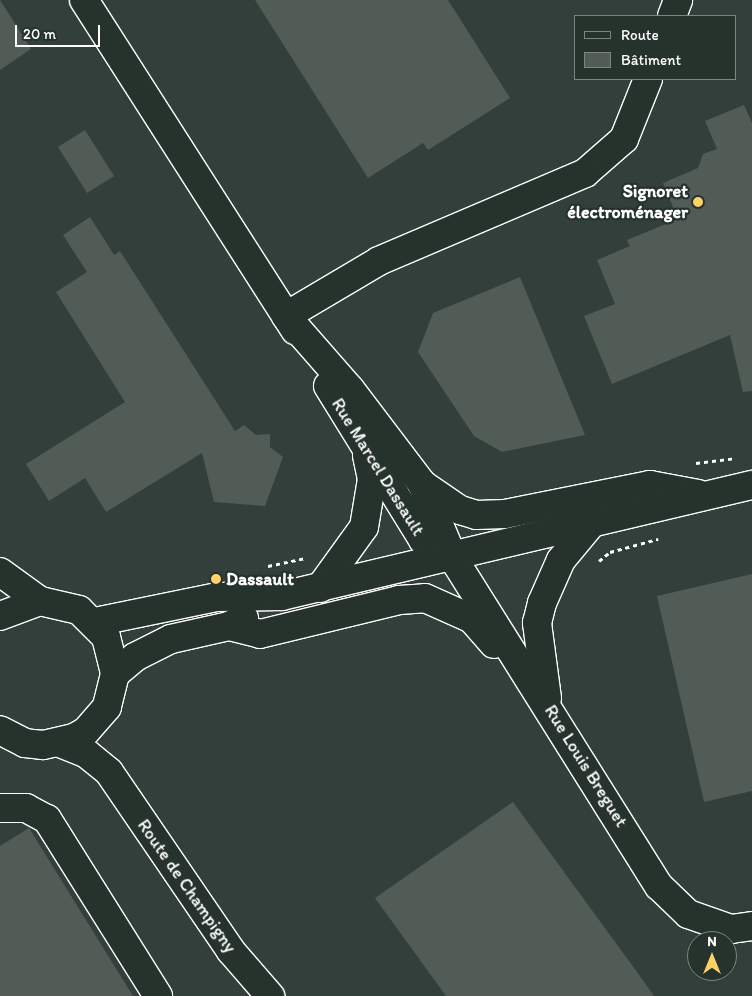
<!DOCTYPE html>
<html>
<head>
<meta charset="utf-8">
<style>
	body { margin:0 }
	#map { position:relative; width:752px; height:996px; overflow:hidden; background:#26332d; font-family:Itim,sans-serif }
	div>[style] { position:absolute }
	.built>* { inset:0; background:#333f3a }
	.building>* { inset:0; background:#515c57 }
	.path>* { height:3px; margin-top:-1.5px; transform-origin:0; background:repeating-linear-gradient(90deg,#fff 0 4px,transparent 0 8px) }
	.roads { filter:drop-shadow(1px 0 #fff) drop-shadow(-1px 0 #fff) drop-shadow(0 1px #fff) drop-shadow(0 -1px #fff) }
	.minor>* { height:28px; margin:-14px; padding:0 14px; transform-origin:14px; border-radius:14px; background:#26332d }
	.dots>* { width:14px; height:14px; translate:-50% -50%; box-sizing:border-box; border:2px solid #26332d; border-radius:50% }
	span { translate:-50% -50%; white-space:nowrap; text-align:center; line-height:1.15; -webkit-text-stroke:4.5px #26332d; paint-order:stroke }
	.poi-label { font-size:18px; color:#fff; font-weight:700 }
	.right { translate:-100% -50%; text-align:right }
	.left { translate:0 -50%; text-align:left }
	.street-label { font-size:18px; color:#fff }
	.legend { position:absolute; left:574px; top:15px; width:162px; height:65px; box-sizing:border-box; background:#26332d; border:1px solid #7d8581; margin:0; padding:6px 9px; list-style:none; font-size:15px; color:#fff }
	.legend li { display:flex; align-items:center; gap:10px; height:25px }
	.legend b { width:25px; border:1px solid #7d8581 }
	.north { position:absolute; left:687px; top:931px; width:50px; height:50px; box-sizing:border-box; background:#26332d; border:1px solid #7d8581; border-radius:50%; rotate:0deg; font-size:14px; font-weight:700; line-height:20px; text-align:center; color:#fff }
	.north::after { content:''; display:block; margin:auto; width:18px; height:22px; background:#ffd166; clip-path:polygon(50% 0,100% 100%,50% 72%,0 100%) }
	.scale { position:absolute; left:15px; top:25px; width:85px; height:22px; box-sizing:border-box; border:2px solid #fff; border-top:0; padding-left:6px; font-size:15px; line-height:18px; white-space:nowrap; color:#fff; -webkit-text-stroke:4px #26332d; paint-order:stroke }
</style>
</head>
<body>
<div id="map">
	<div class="built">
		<div style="clip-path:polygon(evenodd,0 0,752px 0,752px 996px,0 996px,0 0,576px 16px,736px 16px,736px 79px,576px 79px,576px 16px,0 0,697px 941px,727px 941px,727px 971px,697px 971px,697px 941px)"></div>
	</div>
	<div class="building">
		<div style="clip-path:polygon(0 0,31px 49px,0 70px)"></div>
		<div style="clip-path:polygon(255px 0,448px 0,510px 98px,428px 150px,423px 143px,368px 178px)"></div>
		<div style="clip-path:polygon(744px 105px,752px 123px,752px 391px,743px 392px,730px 335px,612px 384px,584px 316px,615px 304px,597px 260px,630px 246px,627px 240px,678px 219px,663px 183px,698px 168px,703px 154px,717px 149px,705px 121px)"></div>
		<div style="clip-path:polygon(85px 130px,114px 176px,87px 193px,58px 147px)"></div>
		<div style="clip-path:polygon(90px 217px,114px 255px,120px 251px,235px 431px,244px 425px,256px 435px,270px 434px,270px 447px,283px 457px,265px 506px,214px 502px,202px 453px,106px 512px,85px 478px,49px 501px,26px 464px,125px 402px,56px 292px,87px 272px,63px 235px)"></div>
		<div style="clip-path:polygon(520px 277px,585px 435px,502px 452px,474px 436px,418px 352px,433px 313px)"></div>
		<div style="clip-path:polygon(752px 574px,752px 791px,704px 802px,657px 596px)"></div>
		<div style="clip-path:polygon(513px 802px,637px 972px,654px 996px,446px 996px,375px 898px)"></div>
		<div style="clip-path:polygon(29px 828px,133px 996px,0 996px,0 846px)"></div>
	</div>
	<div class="path">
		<div style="left:696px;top:463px;width:38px;rotate:-7deg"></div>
		<div style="left:599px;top:561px;width:14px;rotate:-39deg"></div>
		<div style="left:610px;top:552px;width:50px;rotate:-15.2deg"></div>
		<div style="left:268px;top:566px;width:39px;rotate:-12deg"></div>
	</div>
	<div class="roads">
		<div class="minor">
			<div style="left:84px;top:0;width:392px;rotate:57.4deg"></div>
			<div style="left:672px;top:16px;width:17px;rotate:-69deg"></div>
			<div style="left:648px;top:79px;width:65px;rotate:111.8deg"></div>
			<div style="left:624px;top:139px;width:52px;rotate:138.9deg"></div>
			<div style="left:585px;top:173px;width:224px;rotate:156.9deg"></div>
			<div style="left:379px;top:261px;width:108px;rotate:149.4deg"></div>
			<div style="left:286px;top:316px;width:97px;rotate:48.8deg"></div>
			<div style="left:350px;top:389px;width:119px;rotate:52.8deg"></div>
			<div style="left:422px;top:484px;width:80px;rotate:67.3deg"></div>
			<div style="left:453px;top:558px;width:387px;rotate:57.9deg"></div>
			<div style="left:659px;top:886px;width:40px;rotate:44deg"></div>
			<div style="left:688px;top:914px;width:46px;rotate:19.2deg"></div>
			<div style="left:731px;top:929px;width:21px;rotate:-8deg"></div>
			<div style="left:328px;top:386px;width:181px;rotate:58.3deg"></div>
			<div style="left:423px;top:540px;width:35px;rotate:31deg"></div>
			<div style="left:422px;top:484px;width:46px;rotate:34.4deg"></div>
			<div style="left:460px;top:510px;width:17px;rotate:17deg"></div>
			<div style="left:476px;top:515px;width:29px;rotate:-2deg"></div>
			<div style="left:505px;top:514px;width:148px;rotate:-11.3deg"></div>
			<div style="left:650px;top:485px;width:49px;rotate:10.6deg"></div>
			<div style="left:0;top:572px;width:49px;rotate:35.9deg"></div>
			<div style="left:320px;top:588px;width:75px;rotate:-54.2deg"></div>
			<div style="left:364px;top:527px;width:49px;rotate:-80.5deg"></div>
			<div style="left:372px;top:479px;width:24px;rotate:-102deg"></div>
			<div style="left:0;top:616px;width:43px;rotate:-20.6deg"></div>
			<div style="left:40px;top:601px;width:40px;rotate:13deg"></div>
			<div style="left:79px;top:610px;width:38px;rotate:45deg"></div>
			<div style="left:106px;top:637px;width:38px;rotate:76deg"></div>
			<div style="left:115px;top:674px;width:34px;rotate:104deg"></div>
			<div style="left:107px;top:707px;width:32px;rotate:131deg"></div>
			<div style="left:86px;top:731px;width:14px;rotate:150deg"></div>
			<div style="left:74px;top:738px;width:32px;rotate:167deg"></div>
			<div style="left:43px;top:745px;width:18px;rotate:-174deg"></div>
			<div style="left:25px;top:743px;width:28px;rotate:-153deg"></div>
			<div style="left:95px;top:622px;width:125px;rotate:-11.6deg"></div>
			<div style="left:217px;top:597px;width:65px;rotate:-0.9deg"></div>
			<div style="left:282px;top:596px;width:483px;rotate:-13.3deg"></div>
			<div style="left:229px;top:626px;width:32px;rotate:14deg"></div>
			<div style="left:260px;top:634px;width:143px;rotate:-13.7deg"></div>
			<div style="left:399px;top:600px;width:26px;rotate:-4deg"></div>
			<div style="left:425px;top:598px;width:51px;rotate:24.1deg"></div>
			<div style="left:472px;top:619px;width:33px;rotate:49deg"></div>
			<div style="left:115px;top:674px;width:26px;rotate:-40deg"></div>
			<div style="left:135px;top:657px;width:40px;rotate:-26.6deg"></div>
			<div style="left:171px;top:639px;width:59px;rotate:-12.6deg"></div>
			<div style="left:229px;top:626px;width:17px;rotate:-28deg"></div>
			<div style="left:547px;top:698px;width:76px;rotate:-97.6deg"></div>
			<div style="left:537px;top:623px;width:21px;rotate:-76deg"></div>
			<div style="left:542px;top:603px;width:47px;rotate:-66.2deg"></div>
			<div style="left:561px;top:560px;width:47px;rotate:-50.2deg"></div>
			<div style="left:60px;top:743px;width:29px;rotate:22deg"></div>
			<div style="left:87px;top:754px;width:28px;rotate:39deg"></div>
			<div style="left:109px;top:772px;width:217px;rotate:55.7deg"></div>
			<div style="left:231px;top:951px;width:60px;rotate:49.1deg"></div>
			<div style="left:0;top:808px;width:26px"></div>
			<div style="left:26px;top:808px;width:24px;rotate:28deg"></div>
			<div style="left:47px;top:819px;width:209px;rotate:57.9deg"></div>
		</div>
	</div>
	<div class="dots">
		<div style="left:698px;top:202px;background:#ffd166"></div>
		<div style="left:216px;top:579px;background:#ffd166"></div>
	</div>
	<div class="poi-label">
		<span class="right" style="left:688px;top:202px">Signoret<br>électroménager</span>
		<span class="left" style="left:226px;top:579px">Dassault</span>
	</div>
	<div class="street-label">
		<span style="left:378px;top:467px;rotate:58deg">Rue Marcel Dassault</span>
		<span style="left:586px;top:766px;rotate:58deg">Rue Louis Breguet</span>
		<span style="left:187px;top:886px;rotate:55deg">Route de Champigny</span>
	</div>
	<ul class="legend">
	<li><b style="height:6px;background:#26332d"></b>Route</li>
	<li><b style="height:14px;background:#515c57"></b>Bâtiment</li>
	</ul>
	<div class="north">N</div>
	<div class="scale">20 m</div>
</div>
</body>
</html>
